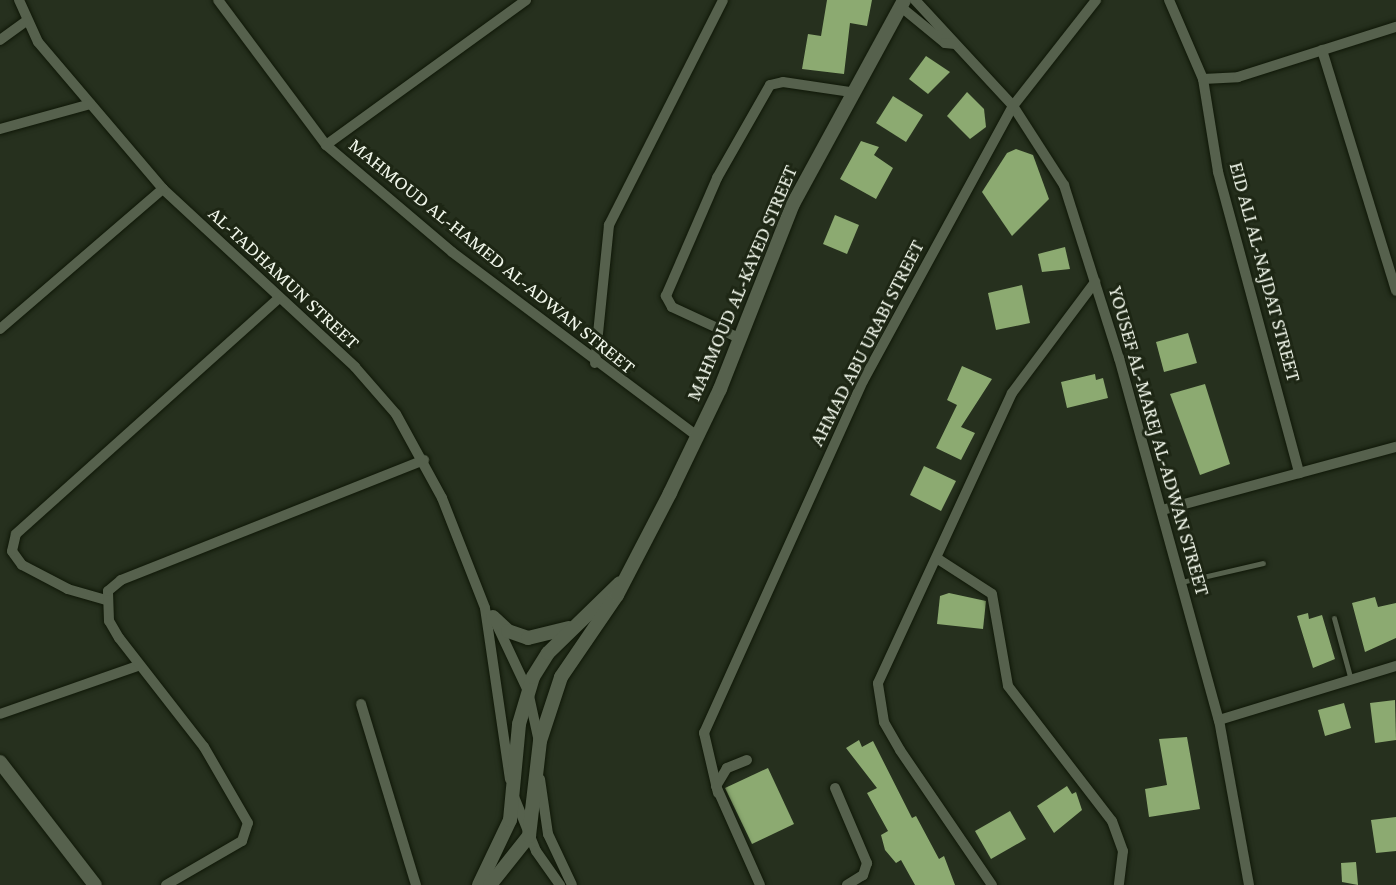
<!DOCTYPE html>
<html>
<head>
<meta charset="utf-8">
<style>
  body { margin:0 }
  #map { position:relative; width:1396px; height:885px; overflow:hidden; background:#26301e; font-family:"Crimson Pro",serif }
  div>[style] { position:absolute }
  .building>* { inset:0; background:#8caa71 }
  .roads { filter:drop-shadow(0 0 2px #0f1707) drop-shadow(0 0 2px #0f1707) }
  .service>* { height:5px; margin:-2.5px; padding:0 2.5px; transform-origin:2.5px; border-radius:2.5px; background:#56614d }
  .minor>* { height:10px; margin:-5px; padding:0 5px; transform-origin:5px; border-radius:5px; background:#56614d }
  .tertiary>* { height:14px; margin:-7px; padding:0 7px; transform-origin:7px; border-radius:7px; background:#56614d }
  span { translate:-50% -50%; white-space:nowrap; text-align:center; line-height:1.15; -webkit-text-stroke:6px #1d2614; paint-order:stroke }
  .street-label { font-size:20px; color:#f0f6ea }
</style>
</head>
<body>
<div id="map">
  <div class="building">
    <i style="clip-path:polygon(827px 0,872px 0,867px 26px,850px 23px,844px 74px,802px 69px,808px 34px,821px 36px)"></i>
    <i style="clip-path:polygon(926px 56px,950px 72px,928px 94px,909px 79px)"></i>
    <i style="clip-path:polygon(967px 92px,984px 109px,986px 127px,970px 139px,947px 116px)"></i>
    <i style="clip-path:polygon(893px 96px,923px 115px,906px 142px,876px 123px)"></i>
    <i style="clip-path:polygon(861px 141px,879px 147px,874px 155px,893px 168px,876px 199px,840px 179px)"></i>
    <i style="clip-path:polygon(1016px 149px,1033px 155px,1049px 199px,1012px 236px,982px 192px,1007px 153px)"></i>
    <i style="clip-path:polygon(835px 215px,859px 225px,847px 254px,823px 244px)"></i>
    <i style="clip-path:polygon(1065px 247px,1070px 269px,1042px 272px,1038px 254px)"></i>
    <i style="clip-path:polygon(1022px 285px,1030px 323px,996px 330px,988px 293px)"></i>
    <i style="clip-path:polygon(1188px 333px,1197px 363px,1164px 372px,1156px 342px)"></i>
    <i style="clip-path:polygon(962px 366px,992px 379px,961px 427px,975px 433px,961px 460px,936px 448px,957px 405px,947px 400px)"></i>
    <i style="clip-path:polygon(1095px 374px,1096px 380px,1103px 378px,1108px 398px,1067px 408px,1061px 382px)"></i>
    <i style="clip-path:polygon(1205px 384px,1230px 464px,1200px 475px,1170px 394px)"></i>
    <i style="clip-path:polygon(924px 466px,956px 481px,941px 511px,910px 495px)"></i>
    <i style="clip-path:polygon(949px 593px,986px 601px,983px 629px,937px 624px,940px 596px)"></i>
    <i style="clip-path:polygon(1375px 597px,1378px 607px,1396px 603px,1396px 638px,1365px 652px,1352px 603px)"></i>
    <i style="clip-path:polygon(1308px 613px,1309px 619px,1322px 615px,1335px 659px,1313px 668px,1297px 616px)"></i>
    <i style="clip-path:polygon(1395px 700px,1396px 740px,1375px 743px,1370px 703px)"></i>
    <i style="clip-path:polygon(1344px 703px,1351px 728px,1325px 736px,1318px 710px)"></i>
    <i style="clip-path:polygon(1187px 737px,1200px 809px,1149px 817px,1145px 789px,1167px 785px,1159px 739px)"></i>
    <i style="clip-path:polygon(859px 740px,862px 747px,873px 741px,912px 818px,916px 816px,939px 859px,944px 856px,955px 885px,915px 885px,901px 860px,896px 863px,885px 850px,881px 835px,888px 831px,867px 793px,877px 788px,846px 748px)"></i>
    <i style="clip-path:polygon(768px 768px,794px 824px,752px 844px,725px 788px)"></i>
    <i style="clip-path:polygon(1067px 786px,1072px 794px,1076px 792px,1082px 810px,1054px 833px,1037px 806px)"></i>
    <i style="clip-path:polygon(1010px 811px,1026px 839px,991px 859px,975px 831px)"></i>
    <i style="clip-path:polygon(1396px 817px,1396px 851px,1376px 853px,1371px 820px)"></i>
    <i style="clip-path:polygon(1356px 862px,1358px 885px,1342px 882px,1341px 863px)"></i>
  </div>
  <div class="roads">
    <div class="service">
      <i style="left:1181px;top:582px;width:84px;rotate:-13deg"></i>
      <i style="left:1334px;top:618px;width:64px;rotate:74.7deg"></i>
    </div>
    <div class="minor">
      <i style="left:19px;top:0;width:46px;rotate:65.7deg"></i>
      <i style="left:38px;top:42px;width:193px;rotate:49.6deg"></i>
      <i style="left:163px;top:189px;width:262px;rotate:42.8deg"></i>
      <i style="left:355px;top:367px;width:62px;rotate:48.9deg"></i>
      <i style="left:396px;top:414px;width:96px;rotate:61.3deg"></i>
      <i style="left:442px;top:498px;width:118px;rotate:68.6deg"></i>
      <i style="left:485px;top:608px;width:173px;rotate:81.7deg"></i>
      <i style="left:218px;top:0;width:181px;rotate:53.3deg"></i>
      <i style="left:326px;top:145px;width:165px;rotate:40.3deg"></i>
      <i style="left:452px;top:252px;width:306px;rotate:36.9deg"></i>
      <i style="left:915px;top:0;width:144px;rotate:47.2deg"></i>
      <i style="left:1013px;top:106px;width:94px;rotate:57.2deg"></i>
      <i style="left:1064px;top:185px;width:182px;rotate:72.4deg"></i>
      <i style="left:1119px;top:358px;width:376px;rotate:74.6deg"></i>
      <i style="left:1219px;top:720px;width:168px;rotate:79.7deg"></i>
      <i style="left:1169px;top:0;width:86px;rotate:66.7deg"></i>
      <i style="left:1203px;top:79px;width:35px;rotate:-3deg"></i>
      <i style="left:1238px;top:77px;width:166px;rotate:-17.6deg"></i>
      <i style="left:901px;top:7px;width:57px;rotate:39.3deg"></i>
      <i style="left:945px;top:43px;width:10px;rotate:6deg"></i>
      <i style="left:0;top:40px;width:32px;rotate:-36deg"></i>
      <i style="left:1322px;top:50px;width:252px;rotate:72.9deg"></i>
      <i style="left:1203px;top:79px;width:94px;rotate:80.8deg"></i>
      <i style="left:1218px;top:172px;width:312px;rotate:74.9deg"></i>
      <i style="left:0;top:129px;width:94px;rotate:-15.4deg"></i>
      <i style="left:326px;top:145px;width:247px;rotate:-35.9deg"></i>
      <i style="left:0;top:329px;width:215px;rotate:-40.7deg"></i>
      <i style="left:739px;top:338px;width:74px;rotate:-155.2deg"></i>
      <i style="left:672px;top:307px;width:13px;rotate:-119deg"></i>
      <i style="left:666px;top:296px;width:129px;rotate:-66.6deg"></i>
      <i style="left:717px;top:178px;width:107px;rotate:-60.3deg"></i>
      <i style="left:770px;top:85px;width:13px;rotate:-13deg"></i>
      <i style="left:783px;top:82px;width:69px;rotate:8.4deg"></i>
      <i style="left:595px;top:363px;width:139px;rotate:-84.2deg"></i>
      <i style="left:609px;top:225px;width:252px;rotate:-63.1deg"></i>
      <i style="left:1162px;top:510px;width:242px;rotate:-15.1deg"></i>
      <i style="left:938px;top:559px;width:64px;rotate:32.9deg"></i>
      <i style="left:992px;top:594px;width:93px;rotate:80.1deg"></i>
      <i style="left:1008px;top:686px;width:170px;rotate:52.4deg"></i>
      <i style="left:1112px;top:821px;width:32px;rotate:70deg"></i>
      <i style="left:1123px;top:851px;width:34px;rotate:97deg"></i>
      <i style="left:106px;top:600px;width:40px;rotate:-164deg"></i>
      <i style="left:68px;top:589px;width:52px;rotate:-152.4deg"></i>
      <i style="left:22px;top:565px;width:17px;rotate:-126deg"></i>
      <i style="left:12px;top:551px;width:17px;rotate:-77deg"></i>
      <i style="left:16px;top:534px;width:351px;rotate:-41.9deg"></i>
      <i style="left:496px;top:623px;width:75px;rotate:64.8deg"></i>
      <i style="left:528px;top:691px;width:52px;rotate:77.8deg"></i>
      <i style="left:361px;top:704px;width:189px;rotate:73.1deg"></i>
      <i style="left:0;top:714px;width:146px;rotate:-19.2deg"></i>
      <i style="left:1219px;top:720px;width:185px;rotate:-17deg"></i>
      <i style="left:747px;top:760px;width:22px;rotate:158deg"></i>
      <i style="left:727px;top:768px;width:21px;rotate:121deg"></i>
      <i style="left:716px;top:786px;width:108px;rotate:66deg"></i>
      <i style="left:540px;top:779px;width:56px;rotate:81.7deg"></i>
      <i style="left:548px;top:834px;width:56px;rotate:64.8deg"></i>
      <i style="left:835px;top:788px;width:82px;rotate:66.9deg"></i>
      <i style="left:867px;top:863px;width:13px;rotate:108deg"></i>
      <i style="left:863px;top:875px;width:19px;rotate:148deg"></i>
      <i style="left:718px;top:793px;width:62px;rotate:-103.1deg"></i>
      <i style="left:704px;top:733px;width:386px;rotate:-65.7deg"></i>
      <i style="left:863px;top:381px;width:313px;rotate:-61.4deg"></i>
      <i style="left:1013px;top:106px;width:135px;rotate:-51.9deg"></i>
      <i style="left:513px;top:794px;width:61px;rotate:68deg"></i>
      <i style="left:536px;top:851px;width:42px;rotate:54.8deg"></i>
      <i style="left:166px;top:885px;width:88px;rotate:-30.1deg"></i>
      <i style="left:242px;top:841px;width:19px;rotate:-72deg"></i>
      <i style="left:248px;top:823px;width:88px;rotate:-120.1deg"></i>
      <i style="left:204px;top:747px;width:138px;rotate:-127.9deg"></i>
      <i style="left:119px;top:638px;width:20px;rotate:-120deg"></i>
      <i style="left:109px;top:621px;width:30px;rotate:-92deg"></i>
      <i style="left:108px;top:591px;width:17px;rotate:-40deg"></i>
      <i style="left:121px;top:580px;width:326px;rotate:-21.6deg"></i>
      <i style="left:992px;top:885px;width:163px;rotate:-124.3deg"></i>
      <i style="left:900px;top:750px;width:32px;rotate:-120deg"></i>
      <i style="left:884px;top:722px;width:39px;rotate:-99deg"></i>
      <i style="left:878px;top:683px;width:319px;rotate:-65.2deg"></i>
      <i style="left:1012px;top:393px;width:139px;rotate:-53.2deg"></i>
    </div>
    <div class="tertiary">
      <i style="left:493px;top:617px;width:21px;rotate:43deg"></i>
      <i style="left:508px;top:631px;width:21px;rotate:19deg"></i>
      <i style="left:528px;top:638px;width:42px;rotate:-13.7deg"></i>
      <i style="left:0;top:762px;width:155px;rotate:52.3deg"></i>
      <i style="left:479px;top:885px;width:72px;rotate:-64.5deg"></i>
      <i style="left:510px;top:820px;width:96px;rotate:-84.6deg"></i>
      <i style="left:519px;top:724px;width:49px;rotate:-73.4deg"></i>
      <i style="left:533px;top:677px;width:28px;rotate:-58deg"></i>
      <i style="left:548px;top:653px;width:100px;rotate:-44.2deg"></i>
      <i style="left:490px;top:885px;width:63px;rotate:-51.5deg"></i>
      <i style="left:529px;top:836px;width:96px;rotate:-83.4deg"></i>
      <i style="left:540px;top:741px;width:67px;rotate:-71.8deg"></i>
      <i style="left:561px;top:677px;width:99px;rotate:-55.7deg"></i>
      <i style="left:617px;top:595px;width:115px;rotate:-62.5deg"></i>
      <i style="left:670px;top:493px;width:115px;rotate:-64.3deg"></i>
      <i style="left:720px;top:389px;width:199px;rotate:-68.5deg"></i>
      <i style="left:793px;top:204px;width:232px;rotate:-61.4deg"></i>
    </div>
  </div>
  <div class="street-label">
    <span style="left:492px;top:256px;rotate:39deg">MAHMOUD AL-HAMED AL-ADWAN STREET</span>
    <span style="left:1265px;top:272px;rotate:75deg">EID ALI AL-NAJDAT STREET</span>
    <span style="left:284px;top:278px;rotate:43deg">AL-TADHAMUN STREET</span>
    <span style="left:742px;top:283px;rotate:-67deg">MAHMOUD AL-KAYED STREET</span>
    <span style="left:867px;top:343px;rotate:-63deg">AHMAD ABU URABI STREET</span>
    <span style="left:1159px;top:441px;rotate:74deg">YOUSEF AL-MAREJ AL-ADWAN STREET</span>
  </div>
</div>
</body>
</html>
